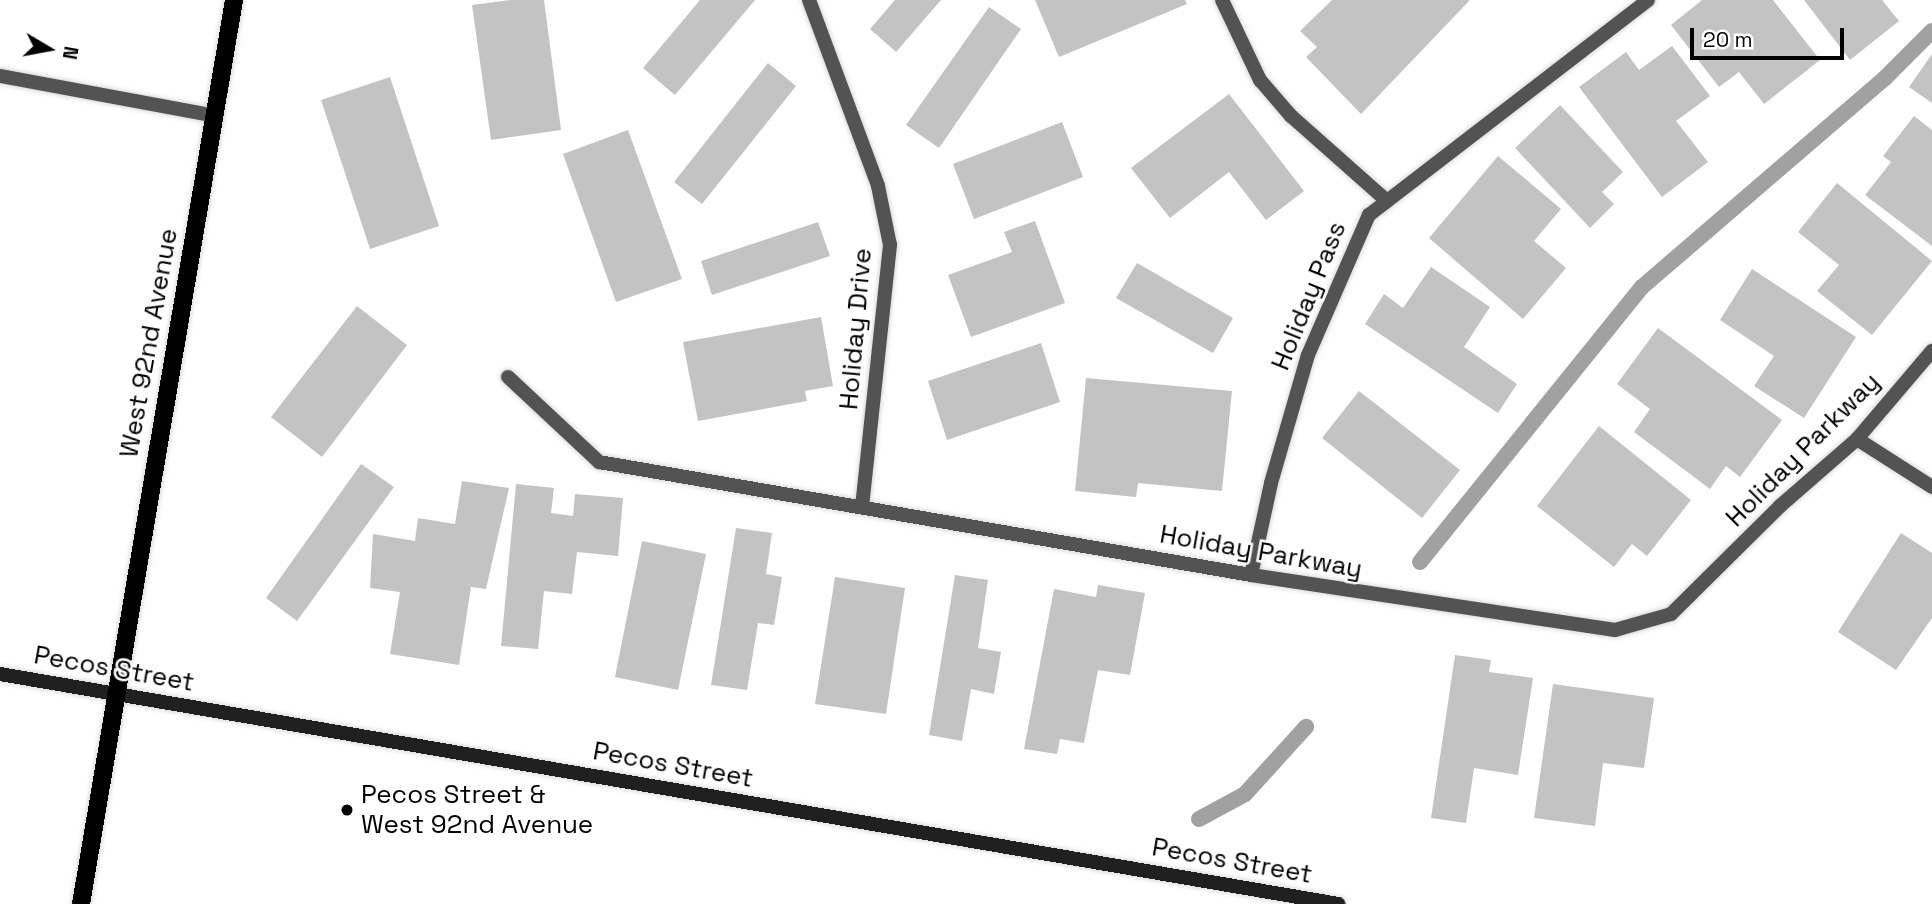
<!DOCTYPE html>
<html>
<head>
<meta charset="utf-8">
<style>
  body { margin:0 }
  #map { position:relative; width:1932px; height:904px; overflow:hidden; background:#fff; font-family:"Space Grotesk",sans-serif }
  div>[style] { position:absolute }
  .stream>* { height:16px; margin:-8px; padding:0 8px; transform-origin:8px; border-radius:8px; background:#a1a1a1 }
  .building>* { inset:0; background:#c3c3c3 }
  .roads { filter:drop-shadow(0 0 2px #dbdbdb) drop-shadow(0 0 2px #dbdbdb) }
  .lane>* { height:14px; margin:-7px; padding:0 7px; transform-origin:7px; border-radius:7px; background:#535353 }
  .street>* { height:14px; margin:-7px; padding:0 7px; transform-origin:7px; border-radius:7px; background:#535353 }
  .secondary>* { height:14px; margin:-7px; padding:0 7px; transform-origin:7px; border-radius:7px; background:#202020 }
  .primary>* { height:18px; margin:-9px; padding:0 9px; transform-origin:9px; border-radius:9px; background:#000 }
  .dots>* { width:19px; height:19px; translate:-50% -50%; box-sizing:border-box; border:4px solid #fff; border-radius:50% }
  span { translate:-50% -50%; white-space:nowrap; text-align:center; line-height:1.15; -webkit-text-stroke:5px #fff; paint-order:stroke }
  .street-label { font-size:26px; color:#000 }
  .poi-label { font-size:26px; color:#000 }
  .left { translate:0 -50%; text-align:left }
  .north { position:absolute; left:14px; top:14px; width:70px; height:70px; -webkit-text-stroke:5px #fff; paint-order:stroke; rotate:100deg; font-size:19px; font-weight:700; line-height:28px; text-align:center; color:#000 }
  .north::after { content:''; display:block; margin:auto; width:24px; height:32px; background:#000; clip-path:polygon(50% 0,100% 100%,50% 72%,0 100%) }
  .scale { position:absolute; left:1690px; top:28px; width:154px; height:32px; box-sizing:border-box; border:4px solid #000; border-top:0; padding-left:9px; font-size:21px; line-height:24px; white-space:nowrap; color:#000; -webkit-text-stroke:5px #fff; paint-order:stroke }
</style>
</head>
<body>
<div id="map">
  <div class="stream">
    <i style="left:1420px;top:562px;width:353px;rotate:-51.1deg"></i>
    <i style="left:1642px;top:287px;width:319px;rotate:-40.7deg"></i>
    <i style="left:1884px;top:79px;width:68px;rotate:-45deg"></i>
    <i style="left:1199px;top:819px;width:52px;rotate:-28.5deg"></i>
    <i style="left:1245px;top:794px;width:91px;rotate:-47.7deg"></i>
  </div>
  <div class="building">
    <i style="clip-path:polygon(510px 0,544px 0,561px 130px,491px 140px,472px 5px)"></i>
    <i style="clip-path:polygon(700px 0,755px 0,675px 95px,643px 68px)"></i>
    <i style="clip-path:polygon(895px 0,941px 0,896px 52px,870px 29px)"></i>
    <i style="clip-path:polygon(1035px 0,1185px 0,1187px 4px,1059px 57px)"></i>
    <i style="clip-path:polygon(1332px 0,1470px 0,1361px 114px,1306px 57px,1317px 47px,1300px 31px)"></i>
    <i style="clip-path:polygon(1702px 0,1773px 0,1820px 60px,1764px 104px,1739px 72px,1719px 87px,1671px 25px)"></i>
    <i style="clip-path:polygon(1804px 0,1882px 0,1899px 21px,1850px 60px)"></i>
    <i style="clip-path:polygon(989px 7px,1021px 29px,939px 148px,906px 125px)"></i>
    <i style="clip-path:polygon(1672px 46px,1710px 96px,1676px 121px,1708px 162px,1662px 197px,1579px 87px,1626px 52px,1639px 70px)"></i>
    <i style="clip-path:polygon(1932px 54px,1932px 103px,1909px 87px)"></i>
    <i style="clip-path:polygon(768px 63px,796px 86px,702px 204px,674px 182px)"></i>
    <i style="clip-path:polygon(390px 77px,439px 226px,370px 249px,321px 100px)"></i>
    <i style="clip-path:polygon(1229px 94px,1304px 191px,1266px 220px,1229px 172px,1170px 218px,1131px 168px)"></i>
    <i style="clip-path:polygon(1560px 105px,1623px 172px,1602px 192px,1614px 204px,1590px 228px,1515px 148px)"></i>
    <i style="clip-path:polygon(1914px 116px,1932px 130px,1932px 246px,1865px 195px,1891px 162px,1883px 156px)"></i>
    <i style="clip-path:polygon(1062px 122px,1083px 177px,974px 219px,953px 164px)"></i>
    <i style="clip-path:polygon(628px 130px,682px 279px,616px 302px,563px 154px)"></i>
    <i style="clip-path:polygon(1498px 156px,1561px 209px,1534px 241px,1566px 268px,1523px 319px,1429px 238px)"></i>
    <i style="clip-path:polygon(1837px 183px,1932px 261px,1872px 335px,1817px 291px,1839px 265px,1798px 232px)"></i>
    <i style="clip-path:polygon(1035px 221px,1065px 303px,971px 337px,948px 275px,1012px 252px,1004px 232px)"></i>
    <i style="clip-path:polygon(818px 222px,830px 256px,712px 295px,701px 261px)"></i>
    <i style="clip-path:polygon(1137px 263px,1233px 318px,1213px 353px,1116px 298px)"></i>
    <i style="clip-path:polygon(1431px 267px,1490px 307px,1464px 347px,1517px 384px,1498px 413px,1365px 324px,1384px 294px,1403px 308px)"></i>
    <i style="clip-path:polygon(1752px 269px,1856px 337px,1804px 418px,1754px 386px,1774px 356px,1720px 320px)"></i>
    <i style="clip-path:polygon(357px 306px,407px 345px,322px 457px,271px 417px)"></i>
    <i style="clip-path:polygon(821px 317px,833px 386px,805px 391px,807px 401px,698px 421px,683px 342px)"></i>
    <i style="clip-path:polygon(1658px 328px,1782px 420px,1740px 477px,1726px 466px,1710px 489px,1634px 432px,1650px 409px,1617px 384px)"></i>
    <i style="clip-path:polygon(1041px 343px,1060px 402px,947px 440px,928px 381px)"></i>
    <i style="clip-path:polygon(1086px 378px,1232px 391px,1222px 491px,1138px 483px,1136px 497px,1075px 491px)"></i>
    <i style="clip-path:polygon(1359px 391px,1460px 470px,1422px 518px,1322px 438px)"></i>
    <i style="clip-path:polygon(1599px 426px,1691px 500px,1647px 556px,1632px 544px,1614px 567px,1537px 506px)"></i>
    <i style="clip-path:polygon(361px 464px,394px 487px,297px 621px,266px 598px)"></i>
    <i style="clip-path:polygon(462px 481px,509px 488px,486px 589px,471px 587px,459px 665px,390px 654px,400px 592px,370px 588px,373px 534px,415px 541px,418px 518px,455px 524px)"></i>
    <i style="clip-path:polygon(516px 484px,554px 488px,551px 513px,573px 516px,575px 494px,623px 498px,618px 556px,577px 552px,572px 594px,544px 591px,538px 649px,501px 646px)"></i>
    <i style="clip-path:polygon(736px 528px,772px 533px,766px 574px,782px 577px,774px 625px,758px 623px,747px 690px,711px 685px)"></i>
    <i style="clip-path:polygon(1901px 533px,1932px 553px,1932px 618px,1896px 670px,1838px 632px)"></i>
    <i style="clip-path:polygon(642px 541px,706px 554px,678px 690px,615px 677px)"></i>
    <i style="clip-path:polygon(955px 575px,988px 580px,978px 648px,1001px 652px,994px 694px,971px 689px,962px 741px,929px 735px)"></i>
    <i style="clip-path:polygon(835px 577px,905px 588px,886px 714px,815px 704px)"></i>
    <i style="clip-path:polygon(1098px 585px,1145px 593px,1130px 675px,1098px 670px,1084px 743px,1060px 739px,1057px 754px,1024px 749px,1054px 589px,1096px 597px)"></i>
    <i style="clip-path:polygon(1455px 655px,1491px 660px,1489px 672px,1533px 678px,1518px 775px,1474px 768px,1466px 823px,1431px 818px)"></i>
    <i style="clip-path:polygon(1553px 684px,1654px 698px,1644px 768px,1603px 763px,1595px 826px,1534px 818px)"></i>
  </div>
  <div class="roads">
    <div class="lane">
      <i style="left:0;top:76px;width:219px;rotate:10.5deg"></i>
    </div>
    <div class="street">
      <i style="left:809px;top:0;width:198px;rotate:69.6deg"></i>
      <i style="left:878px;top:186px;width:60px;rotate:78.5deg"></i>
      <i style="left:890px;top:245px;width:263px;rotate:96.1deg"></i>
      <i style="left:1222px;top:0;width:89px;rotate:64.6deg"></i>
      <i style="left:1260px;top:80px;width:48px;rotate:49.3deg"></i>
      <i style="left:1291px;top:116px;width:128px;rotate:41.5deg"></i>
      <i style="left:508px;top:377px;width:125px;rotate:43deg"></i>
      <i style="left:599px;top:462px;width:662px;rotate:9.83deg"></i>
      <i style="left:1251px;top:575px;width:368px;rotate:8.6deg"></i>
      <i style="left:1615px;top:630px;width:58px;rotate:-15.9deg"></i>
      <i style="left:1671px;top:614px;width:153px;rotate:-44.7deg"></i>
      <i style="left:1780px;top:506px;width:102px;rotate:-41deg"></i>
      <i style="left:1857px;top:439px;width:116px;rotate:-49.6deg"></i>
      <i style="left:1857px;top:439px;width:89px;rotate:32.6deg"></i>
      <i style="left:1251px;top:575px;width:94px;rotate:-77.7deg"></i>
      <i style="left:1271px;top:483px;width:133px;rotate:-73.9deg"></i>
      <i style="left:1308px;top:355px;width:153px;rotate:-66.5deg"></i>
      <i style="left:1369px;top:215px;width:352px;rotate:-37.6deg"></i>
    </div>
    <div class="secondary">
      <i style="left:0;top:674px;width:1358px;rotate:9.75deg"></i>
    </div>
    <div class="primary">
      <i style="left:81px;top:904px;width:917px;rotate:-80.39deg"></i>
    </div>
  </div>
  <div class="dots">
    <i style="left:347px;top:810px;background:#000"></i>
  </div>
  <div class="street-label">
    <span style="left:1309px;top:296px;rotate:-68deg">Holiday Pass</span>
    <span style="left:856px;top:329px;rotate:-85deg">Holiday Drive</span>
    <span style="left:149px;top:343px;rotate:-80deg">West 92nd Avenue</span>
    <span style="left:1803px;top:450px;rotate:-45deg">Holiday Parkway</span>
    <span style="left:1261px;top:552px;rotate:10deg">Holiday Parkway</span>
    <span style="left:114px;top:669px;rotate:10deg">Pecos Street</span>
    <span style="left:673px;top:765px;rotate:10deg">Pecos Street</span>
    <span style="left:1232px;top:861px;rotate:10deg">Pecos Street</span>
  </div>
  <div class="poi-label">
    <span class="left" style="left:361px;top:810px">Pecos Street &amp;<br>West 92nd Avenue</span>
  </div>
  <div class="north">N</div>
  <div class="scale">20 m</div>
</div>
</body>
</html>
